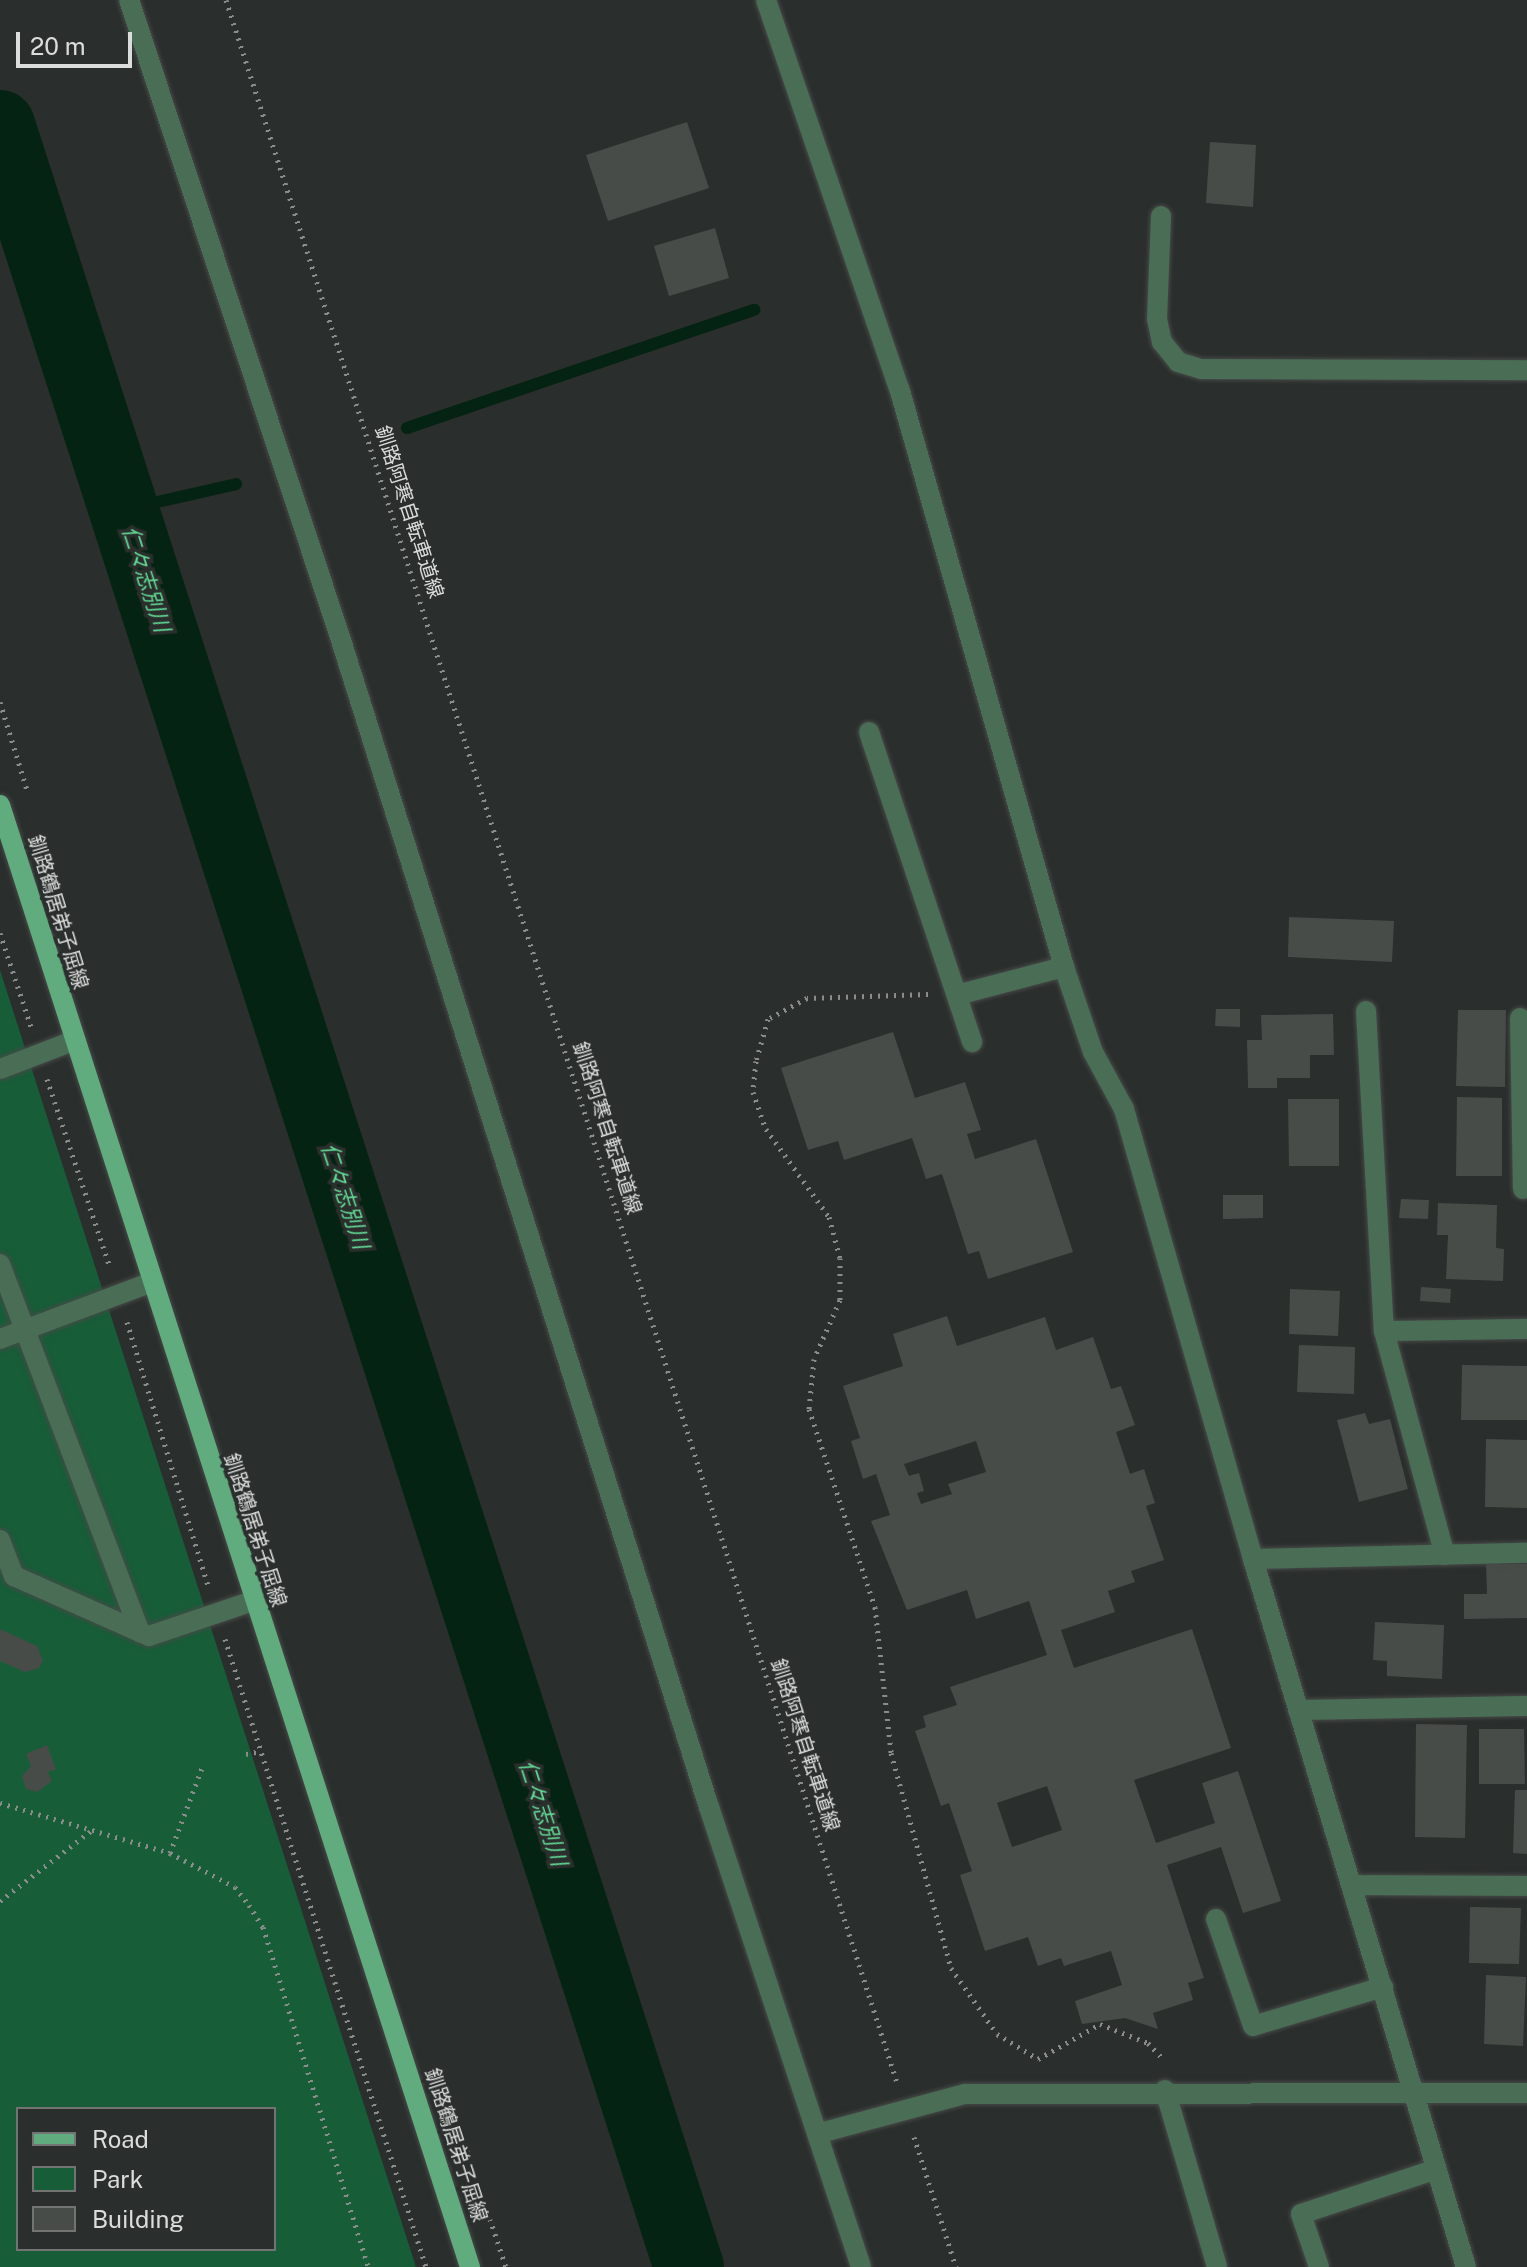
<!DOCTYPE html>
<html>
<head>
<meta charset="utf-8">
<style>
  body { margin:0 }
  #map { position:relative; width:1527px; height:2267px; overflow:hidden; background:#2a2e2c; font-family:"Public Sans","Noto Sans JP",sans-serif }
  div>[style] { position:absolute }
  .green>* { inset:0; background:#175d38 }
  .stream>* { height:12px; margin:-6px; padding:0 6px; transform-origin:6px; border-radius:6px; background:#052312 }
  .river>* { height:70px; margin:-35px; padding:0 35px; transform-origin:35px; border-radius:35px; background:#052312 }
  .building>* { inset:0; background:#484c49 }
  .path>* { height:5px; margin-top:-2.5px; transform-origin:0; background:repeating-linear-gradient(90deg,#8a8d8c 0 2px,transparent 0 8px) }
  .roads { filter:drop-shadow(0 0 2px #464a48) drop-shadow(0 0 2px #464a48) }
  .lane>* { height:20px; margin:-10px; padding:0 10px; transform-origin:10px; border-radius:10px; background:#4a6d56 }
  .street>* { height:20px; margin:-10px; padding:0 10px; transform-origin:10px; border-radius:10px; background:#4a6d56 }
  .primary>* { height:20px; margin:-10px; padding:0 10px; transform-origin:10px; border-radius:10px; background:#61ac7e }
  span { translate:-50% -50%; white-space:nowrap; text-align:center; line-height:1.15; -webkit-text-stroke:7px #2a2e2c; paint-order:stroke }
  .street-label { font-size:20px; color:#dbdddc }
  .water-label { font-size:22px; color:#61dc96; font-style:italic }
  .legend { position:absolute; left:16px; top:2107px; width:260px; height:144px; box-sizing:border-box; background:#2a2e2c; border:2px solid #717472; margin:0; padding:10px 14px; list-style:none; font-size:24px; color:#dbdddc }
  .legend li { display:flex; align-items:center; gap:16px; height:40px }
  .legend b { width:40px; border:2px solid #717472 }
  .scale { position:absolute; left:16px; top:32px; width:116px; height:36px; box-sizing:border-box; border:4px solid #dbdddc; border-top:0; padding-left:10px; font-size:24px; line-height:28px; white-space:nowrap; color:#dbdddc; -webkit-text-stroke:6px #2a2e2c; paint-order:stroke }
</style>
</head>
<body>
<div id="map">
  <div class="green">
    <i style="clip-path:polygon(evenodd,0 970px,416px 2267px,0 2267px,0 970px,18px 2109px,274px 2109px,274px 2249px,18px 2249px,18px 2109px)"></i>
  </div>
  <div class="stream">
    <i style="left:407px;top:428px;width:367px;rotate:-18.8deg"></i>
    <i style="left:122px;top:510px;width:117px;rotate:-12.8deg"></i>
  </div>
  <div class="river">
    <i style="left:0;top:125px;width:2250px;rotate:72.17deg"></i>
  </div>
  <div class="building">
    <i style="clip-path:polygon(687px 122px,709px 188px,608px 221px,586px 155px)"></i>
    <i style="clip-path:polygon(1210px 142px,1256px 145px,1253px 207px,1206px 203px)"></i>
    <i style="clip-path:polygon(715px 228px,729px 278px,669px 296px,654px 246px)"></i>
    <i style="clip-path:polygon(1289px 917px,1394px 921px,1392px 962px,1288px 957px)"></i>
    <i style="clip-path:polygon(1216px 1009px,1240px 1009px,1240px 1027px,1215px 1026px)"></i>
    <i style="clip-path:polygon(1458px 1010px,1506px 1010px,1505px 1087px,1456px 1086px)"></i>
    <i style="clip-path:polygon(1333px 1014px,1334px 1055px,1310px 1055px,1310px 1078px,1277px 1078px,1277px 1088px,1248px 1088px,1247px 1040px,1262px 1040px,1261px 1015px)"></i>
    <i style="clip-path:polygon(893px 1032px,915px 1098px,965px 1082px,981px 1130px,967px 1134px,975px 1159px,1036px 1139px,1073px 1252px,988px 1279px,979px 1251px,968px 1254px,942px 1174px,926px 1179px,912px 1138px,844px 1160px,838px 1141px,808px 1150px,781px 1068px)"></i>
    <i style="clip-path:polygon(1457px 1097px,1502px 1098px,1502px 1176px,1456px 1176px)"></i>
    <i style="clip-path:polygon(1288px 1099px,1339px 1099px,1339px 1166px,1289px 1166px)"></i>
    <i style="clip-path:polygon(1223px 1195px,1263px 1195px,1263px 1218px,1223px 1219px)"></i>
    <i style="clip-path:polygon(1401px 1199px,1429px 1200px,1428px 1219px,1399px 1218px)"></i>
    <i style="clip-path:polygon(1438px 1203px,1497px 1205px,1496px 1248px,1504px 1249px,1503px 1281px,1446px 1279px,1448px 1235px,1437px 1235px)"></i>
    <i style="clip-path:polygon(1421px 1287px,1451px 1289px,1450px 1303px,1420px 1301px)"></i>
    <i style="clip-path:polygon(1290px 1289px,1340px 1291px,1338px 1336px,1289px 1334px)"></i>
    <i style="clip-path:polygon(evenodd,947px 1316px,957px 1346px,1045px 1317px,1056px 1350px,1093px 1337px,1111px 1389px,1121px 1386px,1135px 1425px,1116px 1432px,1130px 1474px,1144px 1469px,1155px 1503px,1146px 1506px,1164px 1560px,1131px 1571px,1135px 1582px,1108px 1591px,1115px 1612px,1061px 1630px,1074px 1668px,1192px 1629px,1231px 1748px,1134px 1780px,1156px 1843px,1215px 1823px,1202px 1783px,1238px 1771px,1281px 1901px,1243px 1913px,1221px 1847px,1167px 1865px,1204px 1978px,1188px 1983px,1193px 2000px,1153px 2013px,1158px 2029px,1125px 2018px,1082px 2024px,1075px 2001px,1122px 1985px,1111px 1951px,1064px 1966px,1061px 1958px,1038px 1966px,1028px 1937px,985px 1951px,960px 1875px,972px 1871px,949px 1803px,941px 1806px,915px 1731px,926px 1727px,923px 1716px,957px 1705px,950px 1687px,1047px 1655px,1029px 1601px,976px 1619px,967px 1590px,907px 1610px,871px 1521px,890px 1515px,876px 1474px,863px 1479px,851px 1441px,860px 1438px,843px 1386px,903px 1366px,893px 1334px,947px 1316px,976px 1441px,986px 1472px,948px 1484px,952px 1494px,921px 1504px,917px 1493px,924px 1491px,919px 1473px,909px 1476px,904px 1464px,976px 1441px,947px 1316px,1047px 1786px,1062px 1830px,1012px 1847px,997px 1803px,1047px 1786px)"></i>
    <i style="clip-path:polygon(1299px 1345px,1355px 1347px,1354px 1394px,1297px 1392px)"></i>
    <i style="clip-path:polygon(1462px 1365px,1527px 1366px,1527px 1420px,1461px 1420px)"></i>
    <i style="clip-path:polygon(1365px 1413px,1369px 1424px,1390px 1419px,1408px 1489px,1359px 1502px,1337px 1420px)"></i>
    <i style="clip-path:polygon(1486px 1439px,1527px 1440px,1527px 1508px,1485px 1507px)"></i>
    <i style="clip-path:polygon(1486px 1564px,1527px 1564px,1527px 1618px,1464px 1619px,1464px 1594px,1487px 1594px)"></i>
    <i style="clip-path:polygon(1375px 1622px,1444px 1625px,1442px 1679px,1387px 1676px,1387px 1661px,1373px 1660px)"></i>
    <i style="clip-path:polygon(0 1629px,37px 1646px,43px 1661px,39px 1668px,25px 1672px,0 1661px)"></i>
    <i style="clip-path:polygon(1416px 1724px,1467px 1725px,1465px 1838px,1415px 1837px)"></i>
    <i style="clip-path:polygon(1479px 1729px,1524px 1729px,1525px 1784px,1479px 1784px)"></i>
    <i style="clip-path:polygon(47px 1745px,56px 1769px,48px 1772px,52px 1781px,37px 1792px,26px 1789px,22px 1776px,31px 1766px,26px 1754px)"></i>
    <i style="clip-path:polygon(1515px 1790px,1527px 1790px,1527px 1854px,1513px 1853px)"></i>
    <i style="clip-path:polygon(1470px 1907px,1521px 1908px,1519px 1964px,1469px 1963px)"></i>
    <i style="clip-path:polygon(1486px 1975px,1526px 1977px,1523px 2046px,1484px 2044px)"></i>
  </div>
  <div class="path">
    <i style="left:226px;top:0;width:2187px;rotate:72.14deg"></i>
    <i style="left:0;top:702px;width:92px;rotate:72.9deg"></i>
    <i style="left:0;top:933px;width:99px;rotate:71.7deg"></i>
    <i style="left:928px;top:994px;width:121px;rotate:178.1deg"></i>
    <i style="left:807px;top:998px;width:44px;rotate:151.7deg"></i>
    <i style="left:768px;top:1019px;width:44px;rotate:105.9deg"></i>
    <i style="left:756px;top:1061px;width:31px;rotate:96deg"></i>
    <i style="left:753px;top:1092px;width:39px;rotate:71deg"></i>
    <i style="left:766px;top:1129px;width:108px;rotate:54.4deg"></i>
    <i style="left:829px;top:1217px;width:42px;rotate:75deg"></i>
    <i style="left:840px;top:1258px;width:42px;rotate:90deg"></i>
    <i style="left:840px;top:1300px;width:64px;rotate:113.8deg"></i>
    <i style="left:814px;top:1359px;width:50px;rotate:95.7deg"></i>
    <i style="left:809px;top:1409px;width:209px;rotate:71.6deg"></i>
    <i style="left:875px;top:1607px;width:147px;rotate:83.7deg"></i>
    <i style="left:891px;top:1753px;width:223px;rotate:74.4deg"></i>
    <i style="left:951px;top:1968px;width:80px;rotate:55.1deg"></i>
    <i style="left:997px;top:2034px;width:48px;rotate:31.4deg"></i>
    <i style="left:1038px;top:2059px;width:71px;rotate:-29.4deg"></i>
    <i style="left:1100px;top:2024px;width:52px;rotate:21.6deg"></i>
    <i style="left:1148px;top:2043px;width:23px;rotate:47deg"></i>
    <i style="left:47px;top:1079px;width:198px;rotate:71.5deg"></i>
    <i style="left:127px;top:1322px;width:278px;rotate:72.9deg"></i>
    <i style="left:225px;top:1639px;width:659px;rotate:72.25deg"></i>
    <i style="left:246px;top:1754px;width:15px;rotate:-11deg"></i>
    <i style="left:0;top:1803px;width:177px;rotate:16.4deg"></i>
    <i style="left:170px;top:1853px;width:73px;rotate:27.6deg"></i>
    <i style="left:235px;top:1887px;width:23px;rotate:52deg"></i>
    <i style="left:249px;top:1905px;width:26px;rotate:58deg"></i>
    <i style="left:263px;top:1927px;width:356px;rotate:72.8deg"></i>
    <i style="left:170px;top:1853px;width:91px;rotate:-69.4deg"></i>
    <i style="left:0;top:1901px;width:115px;rotate:-37.6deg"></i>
    <i style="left:457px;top:2120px;width:155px;rotate:71.6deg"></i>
    <i style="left:914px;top:2137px;width:137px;rotate:72.1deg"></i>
  </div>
  <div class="roads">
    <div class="lane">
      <i style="left:129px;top:0;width:671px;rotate:71.67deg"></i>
      <i style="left:340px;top:637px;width:1227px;rotate:72.5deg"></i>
      <i style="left:709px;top:1807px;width:484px;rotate:71.7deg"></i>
      <i style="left:869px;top:732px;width:327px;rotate:71.6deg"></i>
      <i style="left:957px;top:995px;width:111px;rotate:-14.7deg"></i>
      <i style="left:0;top:1069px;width:78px;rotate:-21deg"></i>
      <i style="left:0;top:1264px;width:394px;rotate:69.2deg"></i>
      <i style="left:0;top:1339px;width:160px;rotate:-20.5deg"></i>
      <i style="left:0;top:1540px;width:39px;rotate:69deg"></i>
      <i style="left:14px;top:1576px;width:148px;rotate:24deg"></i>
      <i style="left:149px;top:1636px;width:110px;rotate:-18.6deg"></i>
      <i style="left:1216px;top:1919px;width:113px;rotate:70.9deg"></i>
      <i style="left:1253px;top:2026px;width:136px;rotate:-16.7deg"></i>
      <i style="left:1165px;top:2090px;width:184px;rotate:73.6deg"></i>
      <i style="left:1319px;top:2267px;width:56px;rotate:-108.8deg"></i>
      <i style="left:1301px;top:2214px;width:143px;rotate:-18.3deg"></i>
    </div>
    <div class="street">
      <i style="left:766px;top:0;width:413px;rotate:71.1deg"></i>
      <i style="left:900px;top:391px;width:599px;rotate:74.11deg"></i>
      <i style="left:1064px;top:967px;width:90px;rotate:71.2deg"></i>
      <i style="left:1093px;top:1052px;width:65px;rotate:61.5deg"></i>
      <i style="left:1124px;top:1109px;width:468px;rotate:74deg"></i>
      <i style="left:1253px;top:1559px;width:739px;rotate:73.26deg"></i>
      <i style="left:1161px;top:216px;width:103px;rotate:92.2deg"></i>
      <i style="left:1157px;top:319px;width:24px;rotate:78deg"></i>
      <i style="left:1162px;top:342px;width:26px;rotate:51deg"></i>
      <i style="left:1178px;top:362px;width:24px;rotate:17deg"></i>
      <i style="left:1201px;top:369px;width:326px;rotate:0.2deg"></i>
      <i style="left:1366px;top:1011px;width:321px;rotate:86.8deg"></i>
      <i style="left:1384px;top:1331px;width:232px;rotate:74.8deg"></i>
      <i style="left:1520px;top:1018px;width:171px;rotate:89deg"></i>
      <i style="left:1384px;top:1331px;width:143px;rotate:-0.8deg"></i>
      <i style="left:1253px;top:1559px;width:274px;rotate:-1.3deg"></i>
      <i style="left:1298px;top:1710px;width:229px;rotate:-1deg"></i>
      <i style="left:1352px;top:1885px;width:175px;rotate:0.3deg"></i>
      <i style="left:820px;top:2133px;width:150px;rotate:-15.1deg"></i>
      <i style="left:965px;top:2094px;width:562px;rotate:-0.1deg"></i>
    </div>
    <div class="primary">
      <i style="left:0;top:805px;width:1536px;rotate:72.18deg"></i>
    </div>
  </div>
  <div class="street-label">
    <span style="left:409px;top:512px;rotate:72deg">釧路阿寒自転車道線</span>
    <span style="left:58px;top:912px;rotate:73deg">釧路鶴居弟子屈線</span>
    <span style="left:607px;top:1128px;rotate:72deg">釧路阿寒自転車道線</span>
    <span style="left:255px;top:1530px;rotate:72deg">釧路鶴居弟子屈線</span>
    <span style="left:805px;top:1745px;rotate:72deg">釧路阿寒自転車道線</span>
    <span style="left:456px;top:2145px;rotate:72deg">釧路鶴居弟子屈線</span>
  </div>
  <div class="water-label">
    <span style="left:146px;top:579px;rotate:72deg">仁々志別川</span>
    <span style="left:345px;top:1196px;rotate:72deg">仁々志別川</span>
    <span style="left:543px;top:1813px;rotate:72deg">仁々志別川</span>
  </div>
  <ul class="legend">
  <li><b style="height:10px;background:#61ac7e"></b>Road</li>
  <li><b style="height:22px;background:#175d38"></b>Park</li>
  <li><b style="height:22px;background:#484c49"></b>Building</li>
  </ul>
  <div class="scale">20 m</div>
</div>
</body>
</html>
